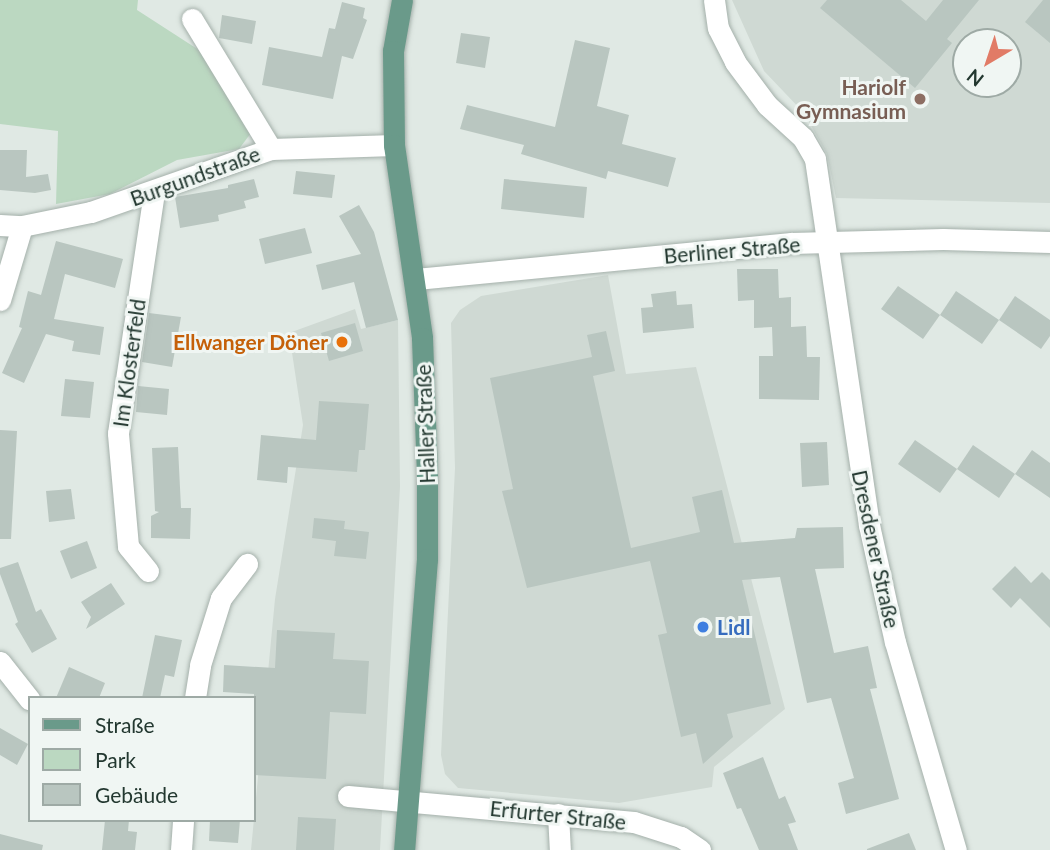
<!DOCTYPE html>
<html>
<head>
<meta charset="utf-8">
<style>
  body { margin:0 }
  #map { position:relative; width:1050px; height:850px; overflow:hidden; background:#e0e9e4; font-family:Lato,sans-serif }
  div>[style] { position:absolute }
  .built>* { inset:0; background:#cfd9d3 }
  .green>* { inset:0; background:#bbd8c1 }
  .building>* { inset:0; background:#b9c6c0 }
  .roads { filter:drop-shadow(0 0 2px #a4b0aa) drop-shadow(0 0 2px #a4b0aa) }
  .minor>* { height:21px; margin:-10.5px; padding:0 10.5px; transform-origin:10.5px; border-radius:10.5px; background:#fff }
  .major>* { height:21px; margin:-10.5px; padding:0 10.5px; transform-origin:10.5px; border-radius:10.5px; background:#6a9a8a }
  .dots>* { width:19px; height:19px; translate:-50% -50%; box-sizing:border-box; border:4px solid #f0f6f3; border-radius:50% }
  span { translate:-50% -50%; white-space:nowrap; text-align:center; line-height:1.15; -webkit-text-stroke:6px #f0f6f3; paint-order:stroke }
  .education-label { font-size:21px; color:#785e54; font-weight:700 }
  .right { translate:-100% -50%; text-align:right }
  .street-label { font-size:21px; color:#233830 }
  .food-label { font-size:21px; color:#c56008; font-weight:700 }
  .shop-label { font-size:21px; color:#366cbe; font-weight:700 }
  .left { translate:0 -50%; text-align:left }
  .legend { position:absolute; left:28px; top:696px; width:228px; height:126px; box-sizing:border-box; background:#f0f6f3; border:2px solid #9eaaa5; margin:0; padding:9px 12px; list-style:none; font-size:21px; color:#233830 }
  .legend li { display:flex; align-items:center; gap:14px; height:35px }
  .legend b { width:35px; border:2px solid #9eaaa5 }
  .north { position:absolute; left:952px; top:28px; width:70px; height:70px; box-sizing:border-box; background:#f0f6f3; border:2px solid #9eaaa5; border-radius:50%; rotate:219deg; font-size:19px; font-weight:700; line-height:28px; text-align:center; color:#233830 }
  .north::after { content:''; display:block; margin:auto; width:24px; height:32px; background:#e17b66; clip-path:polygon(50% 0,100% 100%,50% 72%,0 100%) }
</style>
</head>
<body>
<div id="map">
  <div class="built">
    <i style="clip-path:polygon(evenodd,732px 0,1050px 0,1050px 203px,836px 198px,827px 154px,804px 113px,764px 71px,732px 0,966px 42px,1008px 42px,1008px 84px,966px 84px,966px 42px)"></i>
    <i style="clip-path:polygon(608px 275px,626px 374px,696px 367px,785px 709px,714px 767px,712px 787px,619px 803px,458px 788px,445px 774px,441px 755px,455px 468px,451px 323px,460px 310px,481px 296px)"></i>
    <i style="clip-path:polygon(355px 309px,361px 329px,398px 320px,400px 487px,380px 850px,251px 850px,275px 599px,303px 425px,289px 333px)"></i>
  </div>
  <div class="green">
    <i style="clip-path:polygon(0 0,138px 0,137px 10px,202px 52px,251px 133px,239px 149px,177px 160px,110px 194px,56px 204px,58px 131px,0 124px)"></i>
  </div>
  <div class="building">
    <i style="clip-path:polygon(827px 0,901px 0,926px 21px,943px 0,979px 0,947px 39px,952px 43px,915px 88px,820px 8px)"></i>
    <i style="clip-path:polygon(1043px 0,1050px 0,1050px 43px,1025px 22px)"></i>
    <i style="clip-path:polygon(342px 2px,365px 8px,363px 18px,367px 20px,353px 59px,342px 56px,333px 99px,262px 85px,269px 47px,322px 57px,329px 28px,335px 29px)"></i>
    <i style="clip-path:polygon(222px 15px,256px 21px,252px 44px,219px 38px)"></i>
    <i style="clip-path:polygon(461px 33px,490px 37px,485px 68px,456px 63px)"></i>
    <i style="clip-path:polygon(575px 40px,610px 48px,597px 106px,629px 115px,622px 144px,676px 158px,668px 187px,608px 171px,606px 179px,521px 154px,524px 145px,460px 129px,467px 105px,555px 127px)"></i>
    <i style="clip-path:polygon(0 150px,27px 150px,26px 177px,48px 174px,51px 190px,35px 193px,0 190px)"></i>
    <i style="clip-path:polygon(296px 171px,335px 175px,332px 198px,293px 194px)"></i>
    <i style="clip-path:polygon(254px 179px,259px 197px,244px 201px,246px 208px,218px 215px,219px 221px,180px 228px,175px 197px,228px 188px,228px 185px)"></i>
    <i style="clip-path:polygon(504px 179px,587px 187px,584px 218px,501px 209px)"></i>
    <i style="clip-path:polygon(359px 205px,374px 232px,398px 320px,366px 328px,354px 282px,322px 290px,316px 265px,361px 254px,339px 216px)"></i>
    <i style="clip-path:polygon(305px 228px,312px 253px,265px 264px,259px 239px)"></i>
    <i style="clip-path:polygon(56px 241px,123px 259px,115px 288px,65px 274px,54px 319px,104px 327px,100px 355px,72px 351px,74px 341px,46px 334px,24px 383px,2px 373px,22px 328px,19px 327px,28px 291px,41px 295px)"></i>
    <i style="clip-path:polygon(737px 269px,778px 269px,779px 298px,791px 297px,791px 327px,806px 326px,807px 357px,820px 357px,819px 400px,759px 399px,759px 356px,773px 356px,772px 327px,754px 328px,754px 300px,738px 301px)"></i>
    <i style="clip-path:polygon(898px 286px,940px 315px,923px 339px,881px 309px)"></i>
    <i style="clip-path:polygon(676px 291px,677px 305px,692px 304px,694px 328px,643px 333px,641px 308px,653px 307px,651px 294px)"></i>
    <i style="clip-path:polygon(956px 291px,999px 320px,982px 344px,940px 315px)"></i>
    <i style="clip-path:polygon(1015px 296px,1050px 320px,1050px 336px,1041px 349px,999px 320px)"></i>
    <i style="clip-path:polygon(149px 313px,181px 317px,172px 367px,142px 362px)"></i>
    <i style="clip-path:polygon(355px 323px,363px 351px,329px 361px,321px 333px)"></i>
    <i style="clip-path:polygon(606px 331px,615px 371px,593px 376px,631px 548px,700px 532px,692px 497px,722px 490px,734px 543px,795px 538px,797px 528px,843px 527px,844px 568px,815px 569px,834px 653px,868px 646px,877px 688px,870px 689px,899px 799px,846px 814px,838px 783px,854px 778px,831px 698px,807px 703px,780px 577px,742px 580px,771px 704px,727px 714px,733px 737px,703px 764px,696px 733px,681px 737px,658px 635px,667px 633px,650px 561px,527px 588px,502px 491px,513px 489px,490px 378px,592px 357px,587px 335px)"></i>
    <i style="clip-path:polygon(65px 379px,94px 382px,90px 418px,61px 416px)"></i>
    <i style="clip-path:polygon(138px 386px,169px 389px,167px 415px,136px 412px)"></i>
    <i style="clip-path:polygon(319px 401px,369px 404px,365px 450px,359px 450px,357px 472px,288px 467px,287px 483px,257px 480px,261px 435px,316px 440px)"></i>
    <i style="clip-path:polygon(0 430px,17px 431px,11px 539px,0 539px)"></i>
    <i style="clip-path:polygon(915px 440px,957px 469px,940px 493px,898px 464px)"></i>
    <i style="clip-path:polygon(827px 442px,829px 485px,802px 487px,800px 443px)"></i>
    <i style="clip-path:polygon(973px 445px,1015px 474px,999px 498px,957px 469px)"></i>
    <i style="clip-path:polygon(178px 447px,181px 508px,191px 508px,190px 539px,151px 538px,151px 516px,159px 512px,155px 511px,152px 448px)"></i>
    <i style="clip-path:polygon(1032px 450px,1050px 463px,1050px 498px,1015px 474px)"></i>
    <i style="clip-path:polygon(71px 489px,75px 519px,49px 522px,46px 491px)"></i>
    <i style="clip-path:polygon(314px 518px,345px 521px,344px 529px,369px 532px,366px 559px,334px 556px,336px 541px,312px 538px)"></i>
    <i style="clip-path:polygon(87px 541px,97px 568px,71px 579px,60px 551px)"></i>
    <i style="clip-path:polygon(18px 562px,36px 612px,41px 609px,57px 639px,32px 653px,15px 624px,18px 622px,0 574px,0 568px)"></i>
    <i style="clip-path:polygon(1015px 566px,1031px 583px,1042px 572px,1050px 580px,1050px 628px,1020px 598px,1011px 608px,992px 589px)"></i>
    <i style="clip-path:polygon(111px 583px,125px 604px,86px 629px,91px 617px,81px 602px)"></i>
    <i style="clip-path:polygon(277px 630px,335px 633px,333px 659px,369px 661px,366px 714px,330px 712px,326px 779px,254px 775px,254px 694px,223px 692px,224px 665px,275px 668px)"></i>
    <i style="clip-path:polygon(155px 635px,182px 640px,174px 677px,165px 675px,160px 698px,142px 698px)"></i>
    <i style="clip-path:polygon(69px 667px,105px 683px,99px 698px,56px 698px)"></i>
    <i style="clip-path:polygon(0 728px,28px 744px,17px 765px,0 755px)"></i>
    <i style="clip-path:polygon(763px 757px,779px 799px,785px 796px,796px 822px,788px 824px,798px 850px,759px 850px,741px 808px,737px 809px,723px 773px)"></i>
    <i style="clip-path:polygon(298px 817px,336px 819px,334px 850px,296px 850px)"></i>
    <i style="clip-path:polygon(105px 820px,129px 820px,128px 831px,137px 832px,135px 850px,102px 850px)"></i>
    <i style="clip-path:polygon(210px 820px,240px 820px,238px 843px,209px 841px)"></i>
    <i style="clip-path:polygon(909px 833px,916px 850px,867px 850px,867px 849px)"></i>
    <i style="clip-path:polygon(0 834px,43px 845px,42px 850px,0 850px)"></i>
  </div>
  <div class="roads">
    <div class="minor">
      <i style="left:714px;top:0;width:28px;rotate:82deg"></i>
      <i style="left:718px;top:28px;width:38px;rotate:63deg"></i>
      <i style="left:735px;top:62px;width:54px;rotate:53.3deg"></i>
      <i style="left:767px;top:105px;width:49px;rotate:42.5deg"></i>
      <i style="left:803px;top:138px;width:24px;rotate:60deg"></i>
      <i style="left:815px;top:159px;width:370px;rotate:81.6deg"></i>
      <i style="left:869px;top:525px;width:120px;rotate:77.5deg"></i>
      <i style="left:895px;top:642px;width:217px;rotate:73.7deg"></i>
      <i style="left:192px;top:19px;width:152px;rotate:58.7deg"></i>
      <i style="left:0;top:225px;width:22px;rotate:3deg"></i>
      <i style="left:22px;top:226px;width:70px;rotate:-11.5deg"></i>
      <i style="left:91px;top:212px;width:191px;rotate:-19.3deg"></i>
      <i style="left:271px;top:149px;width:123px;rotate:-1.9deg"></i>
      <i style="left:416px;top:279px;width:377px;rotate:-5.5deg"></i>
      <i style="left:791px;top:243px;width:152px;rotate:-1.5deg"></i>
      <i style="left:943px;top:239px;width:107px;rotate:1.6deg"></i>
      <i style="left:0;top:300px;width:77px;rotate:-73.4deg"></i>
      <i style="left:148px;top:571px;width:32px;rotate:-129deg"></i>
      <i style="left:128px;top:546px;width:113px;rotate:-95.1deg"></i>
      <i style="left:118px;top:433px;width:245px;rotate:-81.5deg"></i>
      <i style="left:0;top:662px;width:48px;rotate:51.7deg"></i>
      <i style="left:195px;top:698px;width:33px;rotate:-81deg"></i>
      <i style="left:200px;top:665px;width:70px;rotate:-72.6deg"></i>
      <i style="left:221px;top:598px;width:43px;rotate:-52.6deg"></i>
      <i style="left:348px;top:796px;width:287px;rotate:5.2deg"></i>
      <i style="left:634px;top:822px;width:49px;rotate:17.7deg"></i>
      <i style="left:681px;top:837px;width:23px;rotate:34deg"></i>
      <i style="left:558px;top:814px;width:36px;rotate:87deg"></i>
      <i style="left:181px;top:850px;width:30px;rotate:-86deg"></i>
    </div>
    <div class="major">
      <i style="left:402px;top:0;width:52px;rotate:100deg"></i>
      <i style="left:393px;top:51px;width:94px;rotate:89.4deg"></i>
      <i style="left:394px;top:145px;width:195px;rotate:81.7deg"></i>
      <i style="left:422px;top:338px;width:137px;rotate:87.9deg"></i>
      <i style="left:427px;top:475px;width:84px;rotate:90deg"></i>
      <i style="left:427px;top:559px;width:292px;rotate:94.5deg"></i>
    </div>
  </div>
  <div class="dots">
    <i style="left:920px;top:99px;background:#8d6e63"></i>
    <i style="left:342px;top:342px;background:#e8710a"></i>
    <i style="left:703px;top:627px;background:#3f7fe0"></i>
  </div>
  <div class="education-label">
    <span class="right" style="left:906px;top:99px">Hariolf<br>Gymnasium</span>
  </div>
  <div class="street-label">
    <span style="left:195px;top:176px;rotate:-20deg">Burgundstraße</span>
    <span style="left:732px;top:250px;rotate:-5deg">Berliner Straße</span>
    <span style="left:129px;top:363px;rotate:-82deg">Im Klosterfeld</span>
    <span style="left:425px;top:424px;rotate:-92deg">Haller Straße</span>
    <span style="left:876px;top:549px;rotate:78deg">Dresdener Straße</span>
    <span style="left:558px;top:815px;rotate:6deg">Erfurter Straße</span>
  </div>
  <div class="food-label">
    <span class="right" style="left:328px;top:342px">Ellwanger Döner</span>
  </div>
  <div class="shop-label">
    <span class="left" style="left:717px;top:627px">Lidl</span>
  </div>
  <ul class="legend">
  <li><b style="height:9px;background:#6a9a8a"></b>Straße</li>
  <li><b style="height:19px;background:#bbd8c1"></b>Park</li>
  <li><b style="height:19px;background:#b9c6c0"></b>Gebäude</li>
  </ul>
  <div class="north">N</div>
</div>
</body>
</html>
